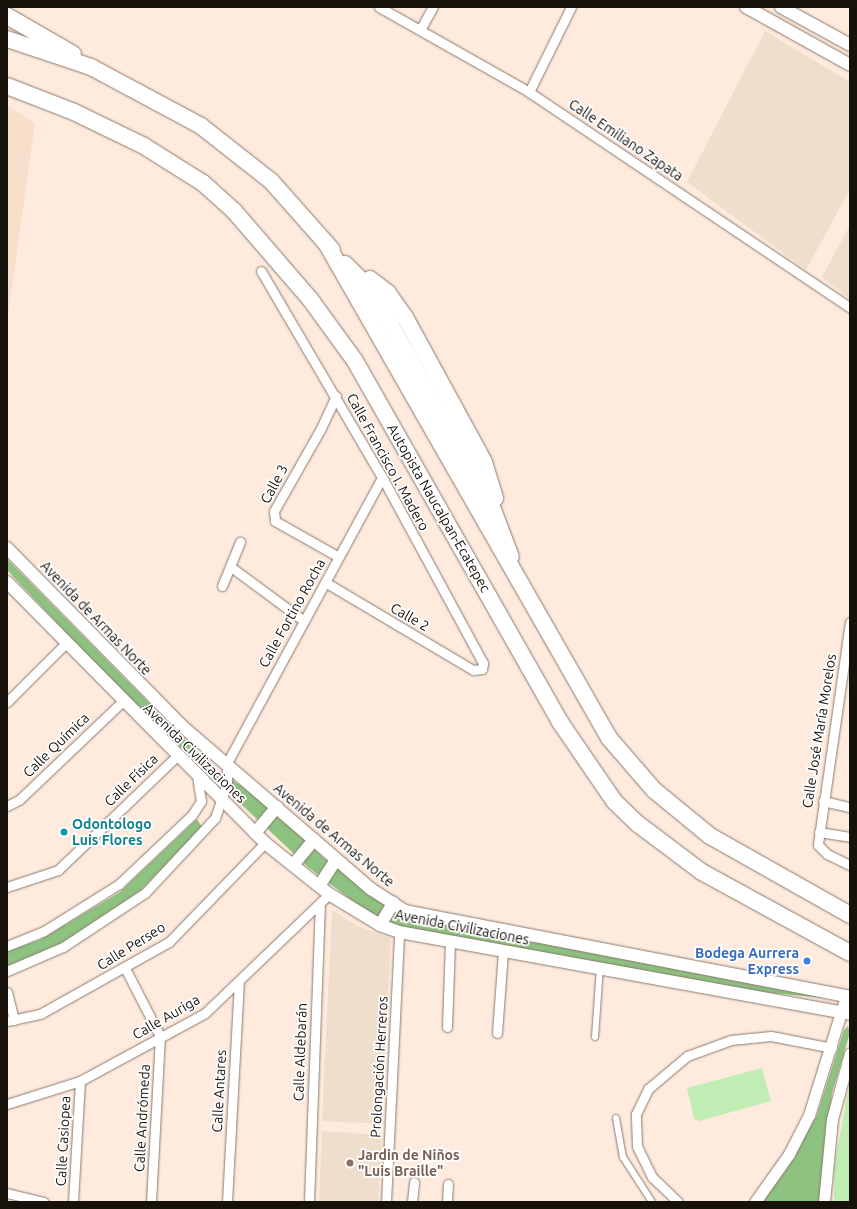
<!DOCTYPE html>
<html>
<head>
<meta charset="utf-8">
<style>
  body { margin:0 }
  #map { position:relative; width:857px; height:1209px; overflow:hidden; background:#feebdd; font-family:Ubuntu,sans-serif }
  div>[style] { position:absolute }
  .built>* { inset:0; background:#f8dfcc }
  .industrial>* { inset:0; background:#eddfcc }
  .education>* { inset:0; background:#efdecc }
  .green>* { inset:0; background:#bfedb3 }
  .forest>* { inset:0; background:#8ec280 }
  .roads { filter:drop-shadow(0 0 1px #8a796d) drop-shadow(0 0 1px #8a796d) }
  .pedestrian>* { height:6px; margin:-3px; padding:0 3px; transform-origin:3px; border-radius:3px; background:#fff }
  .minor>* { height:9px; margin:-4.5px; padding:0 4.5px; transform-origin:4.5px; border-radius:4.5px; background:#fff }
  .tertiary>* { height:11px; margin:-5.5px; padding:0 5.5px; transform-origin:5.5px; border-radius:5.5px; background:#fff }
  .secondary>* { height:12px; margin:-6px; padding:0 6px; transform-origin:6px; border-radius:6px; background:#fff }
  .motorway>* { height:16px; margin:-8px; padding:0 8px; transform-origin:8px; border-radius:8px; background:#fff }
  .dots>* { width:11px; height:11px; translate:-50% -50%; box-sizing:border-box; border:2px solid #fff; border-radius:50% }
  span { translate:-50% -50%; white-space:nowrap; text-align:center; line-height:1.15; -webkit-text-stroke:3.5px #fff; paint-order:stroke }
  .street-label { font-size:14px; color:#17110c }
  .culture-label { font-size:14px; color:#0d838f; font-weight:700 }
  .left { translate:0 -50%; text-align:left }
  .shop-label { font-size:14px; color:#366cbe; font-weight:700 }
  .right { translate:-100% -50%; text-align:right }
  .education-label { font-size:14px; color:#785e54; font-weight:700 }
  .frame { position:absolute; inset:0; border:8px solid #17110c; pointer-events:none }
</style>
</head>
<body>
<div id="map">
  <div class="built">
    <i style="clip-path:polygon(7px 105px,35px 123px,7px 323px)"></i>
  </div>
  <div class="industrial">
    <i style="clip-path:polygon(765px 31px,850px 82px,850px 189px,806px 270px,687px 182px)"></i>
    <i style="clip-path:polygon(850px 225px,850px 299px,822px 277px)"></i>
  </div>
  <div class="education">
    <i style="clip-path:polygon(332px 910px,357px 926px,391px 938px,382px 1124px,322px 1121px)"></i>
    <i style="clip-path:polygon(322px 1131px,382px 1135px,378px 1202px,319px 1202px)"></i>
  </div>
  <div class="green">
    <i style="clip-path:polygon(762px 1068px,771px 1101px,699px 1121px,694px 1119px,687px 1088px)"></i>
    <i style="clip-path:polygon(850px 1081px,850px 1202px,834px 1202px,834px 1167px)"></i>
  </div>
  <div class="forest">
    <i style="clip-path:polygon(7px 559px,218px 773px,251px 791px,327px 861px,401px 915px,826px 998px,770px 993px,398px 928px,362px 908px,308px 867px,127px 697px,7px 570px)"></i>
    <i style="clip-path:polygon(197px 819px,202px 827px,141px 890px,62px 943px,7px 966px,7px 951px,40px 940px,120px 892px)"></i>
    <i style="clip-path:polygon(848px 1026px,850px 1033px,832px 1093px,819px 1202px,760px 1202px,785px 1171px,817px 1115px,844px 1030px)"></i>
  </div>
  <div class="roads">
    <div class="pedestrian">
      <i style="left:595px;top:1037px;width:69px;rotate:-85.9deg"></i>
      <i style="left:616px;top:1118px;width:40px;rotate:80deg"></i>
      <i style="left:623px;top:1157px;width:54px;rotate:57.2deg"></i>
    </div>
    <div class="minor">
      <i style="left:379px;top:7px;width:172px;rotate:29.5deg"></i>
      <i style="left:529px;top:92px;width:387px;rotate:33.9deg"></i>
      <i style="left:420px;top:30px;width:26px;rotate:-61deg"></i>
      <i style="left:529px;top:92px;width:95px;rotate:-63.7deg"></i>
      <i style="left:261px;top:271px;width:239px;rotate:59.6deg"></i>
      <i style="left:382px;top:477px;width:212px;rotate:61.5deg"></i>
      <i style="left:483px;top:663px;width:6px;rotate:99deg"></i>
      <i style="left:482px;top:669px;width:9px;rotate:174deg"></i>
      <i style="left:473px;top:670px;width:172px;rotate:-149.3deg"></i>
      <i style="left:336px;top:396px;width:38px;rotate:115deg"></i>
      <i style="left:320px;top:430px;width:93px;rotate:119.6deg"></i>
      <i style="left:274px;top:511px;width:10px;rotate:84deg"></i>
      <i style="left:275px;top:521px;width:73px;rotate:29.4deg"></i>
      <i style="left:231px;top:567px;width:89px;rotate:36.4deg"></i>
      <i style="left:222px;top:586px;width:48px;rotate:-67.8deg"></i>
      <i style="left:850px;top:622px;width:225px;rotate:98.2deg"></i>
      <i style="left:818px;top:845px;width:13px;rotate:45deg"></i>
      <i style="left:827px;top:854px;width:25px;rotate:26deg"></i>
      <i style="left:7px;top:702px;width:83px;rotate:-45deg"></i>
      <i style="left:823px;top:801px;width:28px;rotate:13deg"></i>
      <i style="left:7px;top:806px;width:13px;rotate:-27deg"></i>
      <i style="left:19px;top:800px;width:142px;rotate:-43.6deg"></i>
      <i style="left:819px;top:832px;width:31px;rotate:9deg"></i>
      <i style="left:7px;top:887px;width:54px;rotate:-18.4deg"></i>
      <i style="left:58px;top:870px;width:165px;rotate:-43.8deg"></i>
      <i style="left:7px;top:946px;width:40px;rotate:-22deg"></i>
      <i style="left:44px;top:931px;width:89px;rotate:-32.1deg"></i>
      <i style="left:119px;top:884px;width:100px;rotate:-43.4deg"></i>
      <i style="left:192px;top:815px;width:17px;rotate:-57deg"></i>
      <i style="left:201px;top:801px;width:25px;rotate:-99deg"></i>
      <i style="left:125px;top:968px;width:76px;rotate:62.8deg"></i>
      <i style="left:160px;top:1036px;width:166px;rotate:93.1deg"></i>
      <i style="left:7px;top:971px;width:61px;rotate:-23.2deg"></i>
      <i style="left:63px;top:947px;width:98px;rotate:-33.4deg"></i>
      <i style="left:145px;top:893px;width:103px;rotate:-47deg"></i>
      <i style="left:215px;top:818px;width:37px;rotate:-71deg"></i>
      <i style="left:227px;top:783px;width:20px;rotate:-90deg"></i>
      <i style="left:227px;top:763px;width:325px;rotate:-61.5deg"></i>
      <i style="left:7px;top:992px;width:29px;rotate:76deg"></i>
      <i style="left:7px;top:1021px;width:34px;rotate:-12deg"></i>
      <i style="left:40px;top:1014px;width:148px;rotate:-29.2deg"></i>
      <i style="left:169px;top:942px;width:138px;rotate:-45.9deg"></i>
      <i style="left:447px;top:1027px;width:85px;rotate:-88deg"></i>
      <i style="left:497px;top:1033px;width:82px;rotate:-85.8deg"></i>
      <i style="left:7px;top:1104px;width:77px;rotate:-17.5deg"></i>
      <i style="left:80px;top:1081px;width:142px;rotate:-28.5deg"></i>
      <i style="left:205px;top:1013px;width:172px;rotate:-43.8deg"></i>
      <i style="left:7px;top:1193px;width:38px;rotate:14deg"></i>
      <i style="left:73px;top:1202px;width:121px;rotate:-86.7deg"></i>
      <i style="left:227px;top:1202px;width:220px;rotate:-86.9deg"></i>
      <i style="left:309px;top:1202px;width:299px;rotate:-87.9deg"></i>
      <i style="left:386px;top:1202px;width:270px;rotate:-87.2deg"></i>
      <i style="left:412px;top:1202px;width:20px;rotate:-84deg"></i>
      <i style="left:447px;top:1202px;width:18px;rotate:-87deg"></i>
      <i style="left:678px;top:1202px;width:36px;rotate:-136deg"></i>
      <i style="left:652px;top:1177px;width:34px;rotate:-116deg"></i>
      <i style="left:637px;top:1146px;width:32px;rotate:-92deg"></i>
      <i style="left:636px;top:1114px;width:28px;rotate:-64deg"></i>
      <i style="left:648px;top:1089px;width:51px;rotate:-40.2deg"></i>
      <i style="left:687px;top:1056px;width:47px;rotate:-20deg"></i>
      <i style="left:731px;top:1040px;width:40px;rotate:-5.7deg"></i>
      <i style="left:771px;top:1036px;width:62px;rotate:11.1deg"></i>
    </div>
    <div class="tertiary">
      <i style="left:755px;top:1202px;width:59px;rotate:-54.7deg"></i>
      <i style="left:789px;top:1154px;width:44px;rotate:-62.9deg"></i>
      <i style="left:809px;top:1115px;width:125px;rotate:-72.7deg"></i>
      <i style="left:824px;top:1202px;width:83px;rotate:-84.5deg"></i>
      <i style="left:832px;top:1119px;width:68px;rotate:-74.7deg"></i>
    </div>
    <div class="secondary">
      <i style="left:746px;top:7px;width:119px;rotate:29.1deg"></i>
      <i style="left:781px;top:7px;width:79px;rotate:28.8deg"></i>
      <i style="left:7px;top:548px;width:250px;rotate:45.5deg"></i>
      <i style="left:182px;top:726px;width:250px;rotate:40.8deg"></i>
      <i style="left:371px;top:889px;width:40px;rotate:32.9deg"></i>
      <i style="left:405px;top:911px;width:453px;rotate:10.9deg"></i>
      <i style="left:7px;top:582px;width:367px;rotate:45.3deg"></i>
      <i style="left:265px;top:843px;width:82px;rotate:38.6deg"></i>
      <i style="left:329px;top:894px;width:60px;rotate:31.3deg"></i>
      <i style="left:380px;top:925px;width:20px;rotate:20deg"></i>
      <i style="left:399px;top:932px;width:458px;rotate:10.3deg"></i>
      <i style="left:255px;top:833px;width:34px;rotate:-50deg"></i>
      <i style="left:293px;top:865px;width:33px;rotate:-50deg"></i>
      <i style="left:319px;top:886px;width:31px;rotate:-57deg"></i>
      <i style="left:380px;top:925px;width:26px;rotate:-59deg"></i>
    </div>
    <div class="motorway">
      <i style="left:7px;top:16px;width:76px;rotate:29.9deg"></i>
      <i style="left:7px;top:39px;width:89px;rotate:18.4deg"></i>
      <i style="left:91px;top:67px;width:125px;rotate:28.2deg"></i>
      <i style="left:201px;top:126px;width:89px;rotate:38.2deg"></i>
      <i style="left:271px;top:181px;width:92px;rotate:48.5deg"></i>
      <i style="left:7px;top:86px;width:72px;rotate:21.2deg"></i>
      <i style="left:74px;top:112px;width:78px;rotate:25.9deg"></i>
      <i style="left:144px;top:146px;width:70px;rotate:32.1deg"></i>
      <i style="left:203px;top:183px;width:42px;rotate:42.1deg"></i>
      <i style="left:234px;top:211px;width:116px;rotate:49.2deg"></i>
      <i style="left:310px;top:299px;width:77px;rotate:54deg"></i>
      <i style="left:355px;top:361px;width:415px;rotate:60.4deg"></i>
      <i style="left:560px;top:722px;width:96px;rotate:55.6deg"></i>
      <i style="left:614px;top:801px;width:33px;rotate:44deg"></i>
      <i style="left:638px;top:824px;width:80px;rotate:36.9deg"></i>
      <i style="left:702px;top:872px;width:169px;rotate:28.7deg"></i>
      <i style="left:326px;top:243px;width:570px;rotate:60.24deg"></i>
      <i style="left:609px;top:738px;width:69px;rotate:49.1deg"></i>
      <i style="left:654px;top:790px;width:72px;rotate:39.4deg"></i>
      <i style="left:710px;top:836px;width:161px;rotate:29.4deg"></i>
      <i style="left:345px;top:264px;width:30px;rotate:45deg"></i>
      <i style="left:366px;top:285px;width:47px;rotate:58deg"></i>
      <i style="left:391px;top:325px;width:208px;rotate:61deg"></i>
      <i style="left:492px;top:507px;width:53px;rotate:69.2deg"></i>
      <i style="left:370px;top:279px;width:23px;rotate:38deg"></i>
      <i style="left:388px;top:293px;width:29px;rotate:55deg"></i>
      <i style="left:405px;top:317px;width:165px;rotate:61.4deg"></i>
      <i style="left:484px;top:462px;width:38px;rotate:73deg"></i>
    </div>
  </div>
  <div class="dots">
    <i style="left:64px;top:832px;background:#0f9aa8"></i>
    <i style="left:807px;top:961px;background:#3f7fe0"></i>
    <i style="left:350px;top:1163px;background:#8d6e63"></i>
  </div>
  <div class="street-label">
    <span style="left:626px;top:140px;rotate:34deg">Calle Emiliano Zapata</span>
    <span style="left:388px;top:462px;rotate:61deg">Calle Francisco I. Madero</span>
    <span style="left:274px;top:484px;rotate:-62deg">Calle 3</span>
    <span style="left:439px;top:508px;rotate:60deg">Autopista Naucalpan-Ecatepec</span>
    <span style="left:292px;top:613px;rotate:-61deg">Calle Fortino Rocha</span>
    <span style="left:410px;top:617px;rotate:30deg">Calle 2</span>
    <span style="left:96px;top:618px;rotate:46deg">Avenida de Armas Norte</span>
    <span style="left:819px;top:731px;rotate:-81deg">Calle José María Morelos</span>
    <span style="left:56px;top:745px;rotate:-44deg">Calle Química</span>
    <span style="left:195px;top:753px;rotate:44deg">Avenida Civilizaciones</span>
    <span style="left:131px;top:780px;rotate:-44deg">Calle Física</span>
    <span style="left:334px;top:835px;rotate:40deg">Avenida de Armas Norte</span>
    <span style="left:462px;top:927px;rotate:11deg">Avenida Civilizaciones</span>
    <span style="left:131px;top:946px;rotate:-32deg">Calle Perseo</span>
    <span style="left:166px;top:1017px;rotate:-30deg">Calle Auriga</span>
    <span style="left:300px;top:1052px;rotate:-88deg">Calle Aldebarán</span>
    <span style="left:379px;top:1067px;rotate:-87deg">Prolongación Herreros</span>
    <span style="left:219px;top:1091px;rotate:-87deg">Calle Antares</span>
    <span style="left:142px;top:1118px;rotate:-87deg">Calle Andrómeda</span>
    <span style="left:63px;top:1141px;rotate:-87deg">Calle Casiopea</span>
  </div>
  <div class="culture-label">
    <span class="left" style="left:72px;top:832px">Odontologo<br>Luis Flores</span>
  </div>
  <div class="shop-label">
    <span class="right" style="left:799px;top:961px">Bodega Aurrera<br>Express</span>
  </div>
  <div class="education-label">
    <span class="left" style="left:358px;top:1163px">Jardin de Niños<br>"Luis Braille"</span>
  </div>
  <div class="frame"></div>
</div>
</body>
</html>
